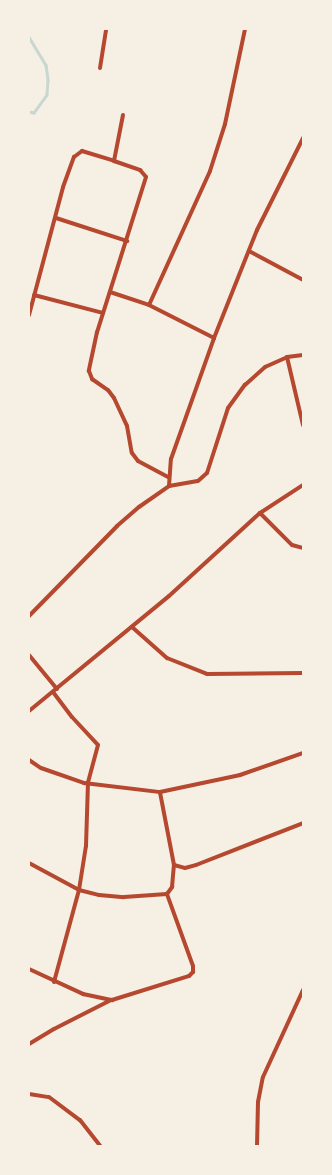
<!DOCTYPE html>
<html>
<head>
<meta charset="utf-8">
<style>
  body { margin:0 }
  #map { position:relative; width:332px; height:1175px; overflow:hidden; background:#f6efe4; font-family:Quicksand,sans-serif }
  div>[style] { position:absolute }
  .stream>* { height:2.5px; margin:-1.25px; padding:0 1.25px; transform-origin:1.25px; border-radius:1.25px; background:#c9d6d2 }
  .minor>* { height:4px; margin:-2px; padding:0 2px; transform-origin:2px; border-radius:2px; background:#b5482f }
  span { translate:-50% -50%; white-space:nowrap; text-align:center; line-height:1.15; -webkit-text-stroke:4px #f6efe4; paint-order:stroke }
  .frame { position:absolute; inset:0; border:30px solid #f6efe4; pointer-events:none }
</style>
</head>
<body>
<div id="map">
  <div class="stream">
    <i style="left:29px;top:37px;width:33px;rotate:59deg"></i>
    <i style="left:46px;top:65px;width:15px;rotate:82deg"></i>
    <i style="left:48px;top:80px;width:15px;rotate:94deg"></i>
    <i style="left:47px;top:95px;width:22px;rotate:126deg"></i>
    <i style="left:34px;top:113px;width:5px;rotate:-169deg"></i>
  </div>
  <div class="minor">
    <i style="left:100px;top:68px;width:39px;rotate:-81deg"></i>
    <i style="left:123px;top:115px;width:47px;rotate:101.1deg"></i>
    <i style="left:114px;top:161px;width:28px;rotate:19deg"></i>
    <i style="left:140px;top:170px;width:9px;rotate:49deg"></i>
    <i style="left:146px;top:177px;width:163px;rotate:107.5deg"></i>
    <i style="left:97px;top:332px;width:40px;rotate:102deg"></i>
    <i style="left:89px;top:371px;width:9px;rotate:69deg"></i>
    <i style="left:92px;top:379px;width:19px;rotate:35deg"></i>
    <i style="left:108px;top:390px;width:10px;rotate:53deg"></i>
    <i style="left:114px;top:398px;width:31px;rotate:65deg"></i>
    <i style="left:127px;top:426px;width:27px;rotate:80deg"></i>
    <i style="left:132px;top:453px;width:10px;rotate:53deg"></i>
    <i style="left:138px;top:461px;width:34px;rotate:28deg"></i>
    <i style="left:56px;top:218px;width:75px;rotate:17.9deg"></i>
    <i style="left:249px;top:251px;width:61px;rotate:28.2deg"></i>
    <i style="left:110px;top:292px;width:41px;rotate:18.4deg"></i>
    <i style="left:149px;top:305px;width:73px;rotate:26.9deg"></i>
    <i style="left:34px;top:295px;width:71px;rotate:14.6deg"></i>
    <i style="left:149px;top:305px;width:147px;rotate:-65.5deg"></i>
    <i style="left:210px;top:171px;width:49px;rotate:-72.3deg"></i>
    <i style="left:225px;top:124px;width:97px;rotate:-78.1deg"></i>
    <i style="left:29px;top:315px;width:132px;rotate:-75.1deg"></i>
    <i style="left:63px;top:187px;width:32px;rotate:-70deg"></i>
    <i style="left:74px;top:157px;width:10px;rotate:-37deg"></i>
    <i style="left:82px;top:151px;width:34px;rotate:17deg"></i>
    <i style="left:287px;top:357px;width:70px;rotate:76.8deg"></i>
    <i style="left:169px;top:486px;width:27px;rotate:-86deg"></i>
    <i style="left:171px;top:459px;width:128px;rotate:-70.4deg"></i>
    <i style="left:214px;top:338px;width:116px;rotate:-68.3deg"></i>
    <i style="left:257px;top:230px;width:103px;rotate:-63.4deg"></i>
    <i style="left:260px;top:513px;width:45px;rotate:45deg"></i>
    <i style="left:292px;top:545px;width:11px;rotate:15deg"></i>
    <i style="left:29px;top:616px;width:126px;rotate:-45.6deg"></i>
    <i style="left:117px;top:526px;width:29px;rotate:-41deg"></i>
    <i style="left:139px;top:507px;width:37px;rotate:-35deg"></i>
    <i style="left:169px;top:486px;width:29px;rotate:-10deg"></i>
    <i style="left:198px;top:481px;width:12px;rotate:-42deg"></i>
    <i style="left:207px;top:473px;width:68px;rotate:-72.1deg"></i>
    <i style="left:228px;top:408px;width:29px;rotate:-54deg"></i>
    <i style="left:245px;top:385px;width:27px;rotate:-42deg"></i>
    <i style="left:265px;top:367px;width:24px;rotate:-24deg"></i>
    <i style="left:287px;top:357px;width:16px;rotate:-7deg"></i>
    <i style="left:132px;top:627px;width:47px;rotate:41.5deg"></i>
    <i style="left:167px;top:658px;width:43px;rotate:21.8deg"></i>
    <i style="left:207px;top:674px;width:96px;rotate:-0.6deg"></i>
    <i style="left:29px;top:655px;width:44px;rotate:50.5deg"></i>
    <i style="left:53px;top:692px;width:31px;rotate:53deg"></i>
    <i style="left:72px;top:717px;width:38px;rotate:47deg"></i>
    <i style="left:98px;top:745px;width:39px;rotate:105deg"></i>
    <i style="left:29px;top:711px;width:181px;rotate:-39.4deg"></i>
    <i style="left:169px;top:596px;width:123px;rotate:-42.4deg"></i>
    <i style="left:260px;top:513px;width:51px;rotate:-33.1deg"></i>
    <i style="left:29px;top:760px;width:14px;rotate:34deg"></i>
    <i style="left:41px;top:768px;width:46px;rotate:19.2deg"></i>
    <i style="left:84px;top:783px;width:77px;rotate:6.8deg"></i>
    <i style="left:160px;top:792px;width:82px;rotate:-12deg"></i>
    <i style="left:240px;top:775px;width:67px;rotate:-19.2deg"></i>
    <i style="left:29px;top:863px;width:57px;rotate:28.4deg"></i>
    <i style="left:79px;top:890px;width:21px;rotate:14deg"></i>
    <i style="left:99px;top:895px;width:25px;rotate:5deg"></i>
    <i style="left:124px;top:897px;width:43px;rotate:-4deg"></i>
    <i style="left:167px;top:894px;width:9px;rotate:-54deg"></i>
    <i style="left:172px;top:887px;width:22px;rotate:-85deg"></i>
    <i style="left:174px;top:865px;width:74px;rotate:-100.9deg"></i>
    <i style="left:174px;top:865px;width:11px;rotate:15deg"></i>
    <i style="left:185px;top:868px;width:11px;rotate:-15deg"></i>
    <i style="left:196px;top:865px;width:115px;rotate:-21.4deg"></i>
    <i style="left:29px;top:969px;width:60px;rotate:24.8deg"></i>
    <i style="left:83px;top:994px;width:30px;rotate:12deg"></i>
    <i style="left:112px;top:1000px;width:81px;rotate:-17.3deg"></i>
    <i style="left:189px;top:976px;width:6px;rotate:-45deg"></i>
    <i style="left:193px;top:972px;width:6px;rotate:-90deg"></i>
    <i style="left:193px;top:966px;width:77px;rotate:-109.9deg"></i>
    <i style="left:54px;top:982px;width:95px;rotate:-74.8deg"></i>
    <i style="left:79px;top:890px;width:45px;rotate:-81deg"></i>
    <i style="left:86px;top:846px;width:63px;rotate:-88.2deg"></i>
    <i style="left:29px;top:1044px;width:29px;rotate:-31deg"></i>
    <i style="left:54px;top:1029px;width:64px;rotate:-27deg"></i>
    <i style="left:29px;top:1094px;width:20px;rotate:9deg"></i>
    <i style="left:49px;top:1097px;width:39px;rotate:37deg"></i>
    <i style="left:80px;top:1120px;width:33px;rotate:52deg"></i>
    <i style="left:257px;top:1146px;width:44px;rotate:-88.7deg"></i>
    <i style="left:258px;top:1102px;width:25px;rotate:-79deg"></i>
    <i style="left:263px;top:1077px;width:96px;rotate:-65.3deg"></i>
  </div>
  <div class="frame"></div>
</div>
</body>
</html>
